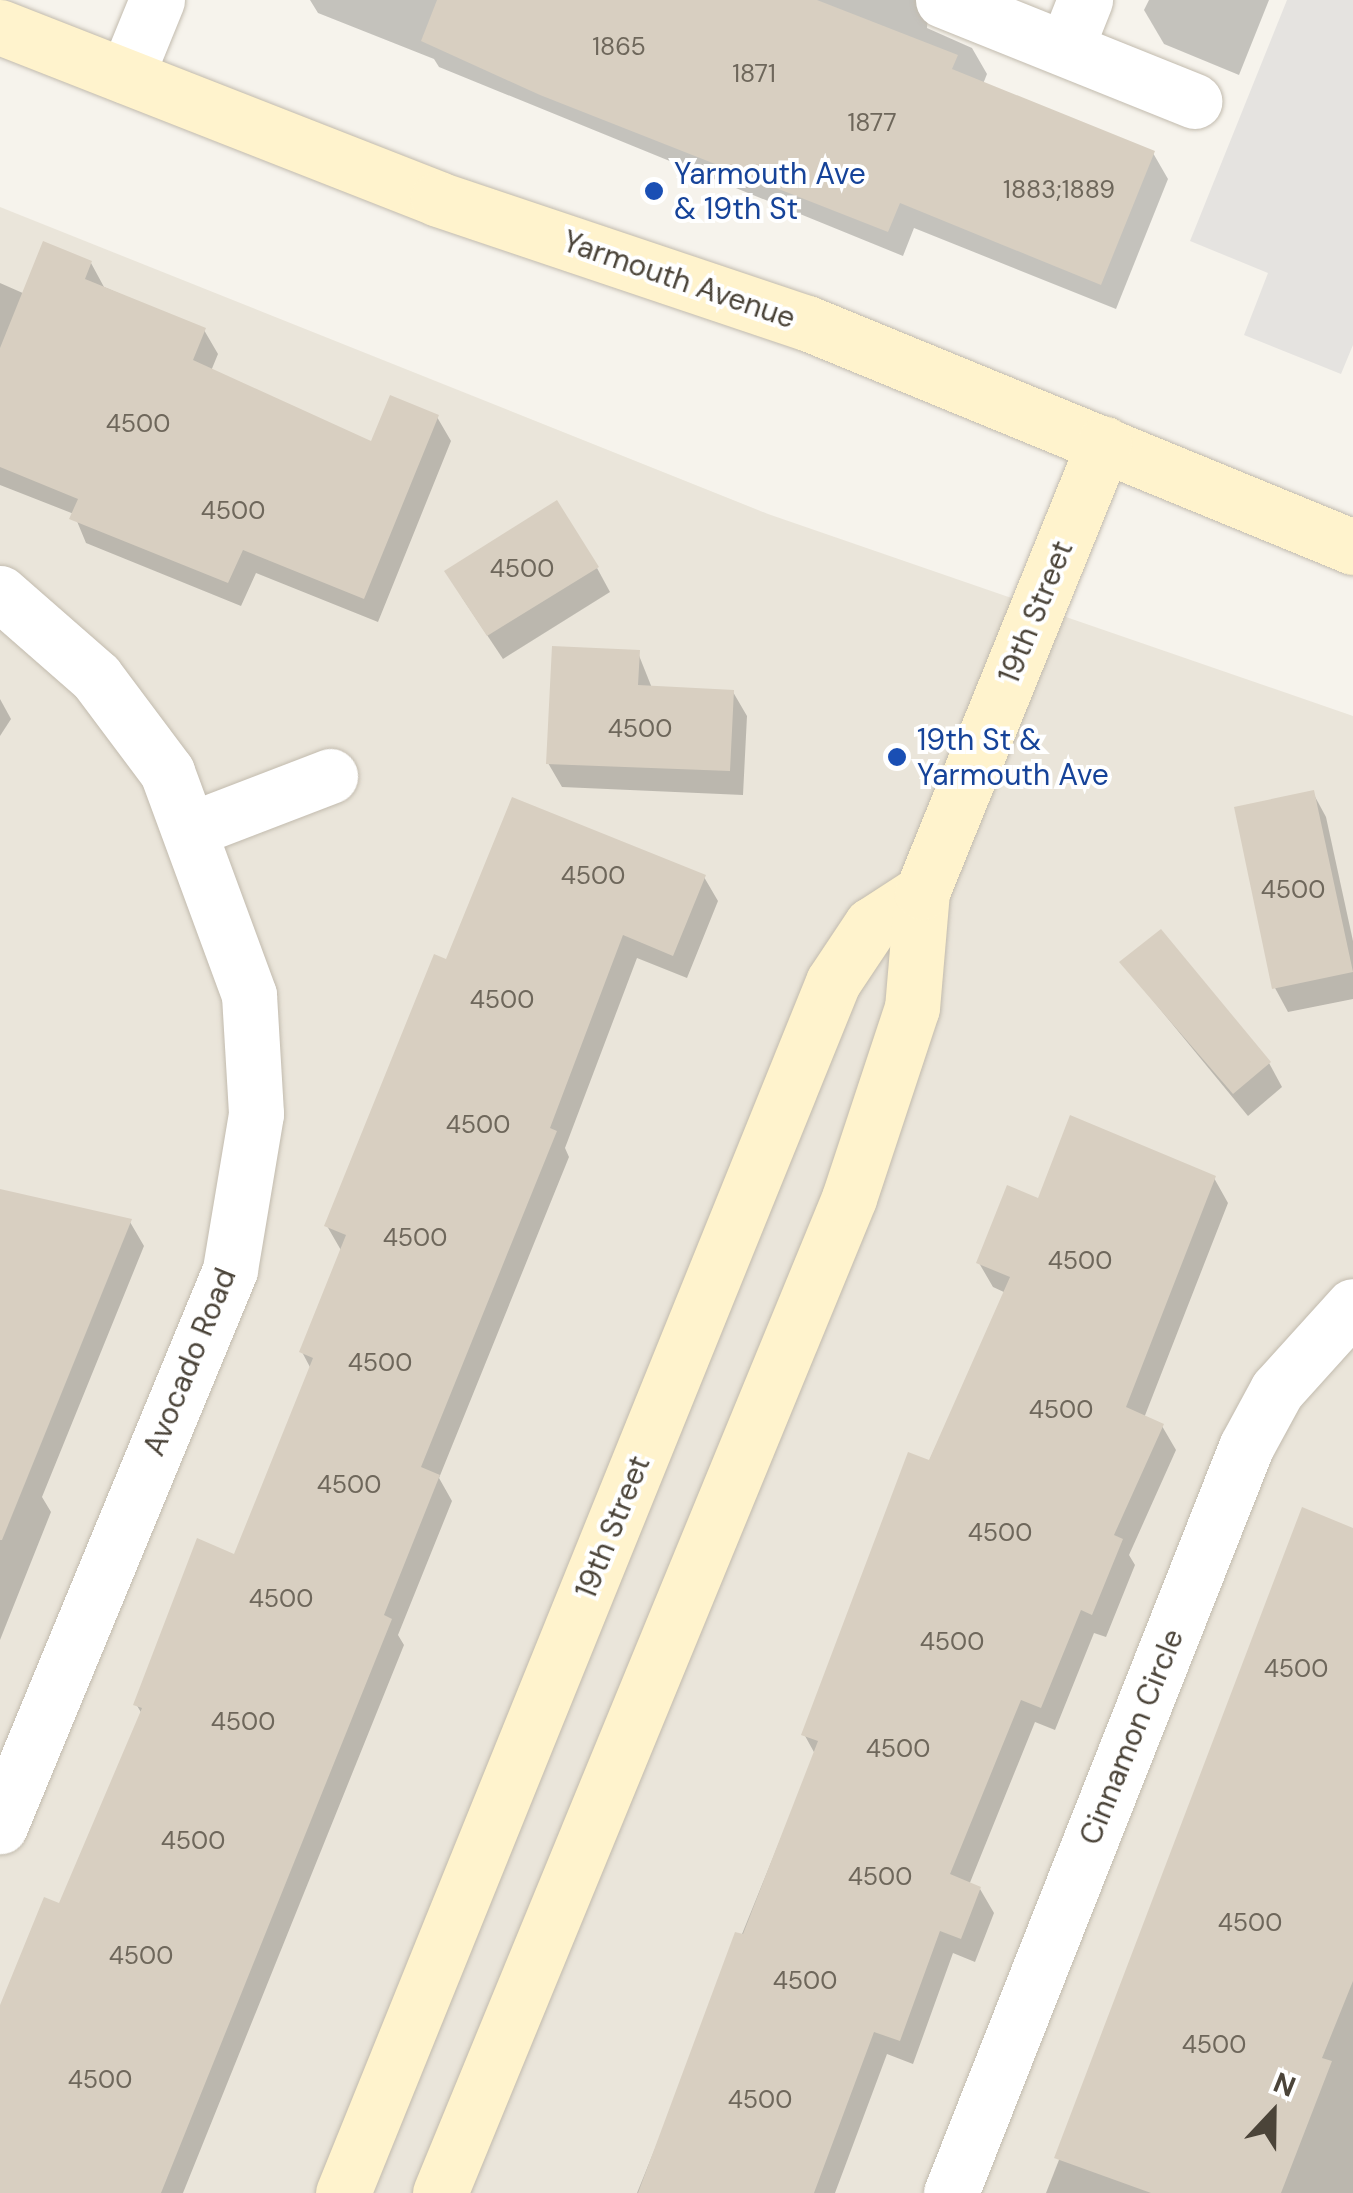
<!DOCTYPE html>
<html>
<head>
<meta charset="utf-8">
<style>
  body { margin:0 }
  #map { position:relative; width:1353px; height:2193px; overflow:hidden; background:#f6f3ec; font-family:"DM Sans",sans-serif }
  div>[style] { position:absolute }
  .residential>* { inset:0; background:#eae5da }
  .parking>* { inset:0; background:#e5e3e0 }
  .shadow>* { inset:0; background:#0003 }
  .building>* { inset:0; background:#d8cfc1 }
  .roads { filter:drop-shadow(0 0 2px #c2bbae) drop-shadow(0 0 2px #c2bbae) }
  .street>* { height:55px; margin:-27.5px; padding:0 27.5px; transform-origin:27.5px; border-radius:27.5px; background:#fff }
  .secondary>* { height:55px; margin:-27.5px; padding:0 27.5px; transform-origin:27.5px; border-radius:27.5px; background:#fff3cd }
  .dots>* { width:28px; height:28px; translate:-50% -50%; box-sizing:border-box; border:5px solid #fff; border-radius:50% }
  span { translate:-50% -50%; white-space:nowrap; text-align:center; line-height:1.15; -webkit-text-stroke:8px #fff; paint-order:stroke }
  .number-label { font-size:25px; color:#6e675b }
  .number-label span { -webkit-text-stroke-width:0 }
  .transit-label { font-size:30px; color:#164399 }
  .left { translate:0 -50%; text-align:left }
  .street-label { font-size:30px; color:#4b4439 }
  .north { position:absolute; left:1223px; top:2063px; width:100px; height:100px; -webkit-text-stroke:8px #fff; paint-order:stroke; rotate:22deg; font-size:28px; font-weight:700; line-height:40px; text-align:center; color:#4b4439 }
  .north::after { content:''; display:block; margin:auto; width:35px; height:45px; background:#4b4439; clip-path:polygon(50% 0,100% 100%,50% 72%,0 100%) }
</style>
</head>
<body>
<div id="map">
  <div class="residential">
    <i style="clip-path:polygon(0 207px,768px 514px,1353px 716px,1353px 2193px,0 2193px)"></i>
  </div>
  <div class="parking">
    <i style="clip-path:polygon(1287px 0,1353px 0,1353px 345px,1341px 374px,1244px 335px,1268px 273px,1190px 241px)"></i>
  </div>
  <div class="shadow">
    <i style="clip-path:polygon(310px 0,946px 0,928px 14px,927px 28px,972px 48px,987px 74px,983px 84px,1153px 153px,1168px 179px,1116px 309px,914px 228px,903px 256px,439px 67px,434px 59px,318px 13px)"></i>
    <i style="clip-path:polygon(1149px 0,1269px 0,1239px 75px,1164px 44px,1144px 10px)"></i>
    <i style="clip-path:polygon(91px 263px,104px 287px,204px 330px,218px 354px,211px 371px,372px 445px,437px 417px,451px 441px,378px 622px,256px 573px,241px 606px,86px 543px,74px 514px,0 485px,0 283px,25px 294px)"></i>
    <i style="clip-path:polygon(597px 568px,610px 592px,503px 659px,461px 596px)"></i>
    <i style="clip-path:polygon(638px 653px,652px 688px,733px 692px,747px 716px,743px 795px,562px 787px,548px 763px)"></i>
    <i style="clip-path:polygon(0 699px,11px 719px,0 736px)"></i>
    <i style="clip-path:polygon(1313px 793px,1326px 817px,1353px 941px,1353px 999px,1288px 1012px,1275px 988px)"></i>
    <i style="clip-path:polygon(704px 877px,718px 901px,687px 978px,637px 958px,565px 1148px,569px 1157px,439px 1478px,452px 1501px,398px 1635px,404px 1645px,183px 2193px,0 2193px,0 2014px,61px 1907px,142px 1714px,136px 1704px,235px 1557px,311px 1369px,302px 1352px,342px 1252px,327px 1226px,447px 962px)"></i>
    <i style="clip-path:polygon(1122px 963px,1269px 1063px,1282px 1087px,1248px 1116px)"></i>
    <i style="clip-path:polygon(1214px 1178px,1228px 1203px,1144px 1418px,1162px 1426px,1176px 1450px,1129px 1555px,1135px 1565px,1106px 1637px,1094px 1633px,1055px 1730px,1035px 1722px,969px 1885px,980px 1889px,994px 1913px,975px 1962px,953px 1953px,913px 2064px,887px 2054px,835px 2193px,637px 2193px,815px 1754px,804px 1734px,1006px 1293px,993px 1287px,979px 1263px,1040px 1201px)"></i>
    <i style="clip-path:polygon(0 1192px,130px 1222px,144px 1246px,42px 1497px,51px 1512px,0 1640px)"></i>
    <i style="clip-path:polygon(1353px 1531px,1353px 2193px,1046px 2193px,1081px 2104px)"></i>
  </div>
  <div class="building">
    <i style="clip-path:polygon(437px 0,817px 0,958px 55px,952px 69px,1155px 151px,1101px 285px,900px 203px,888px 232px,540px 95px,421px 41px)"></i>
    <i style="clip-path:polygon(43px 241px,92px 261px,85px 279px,206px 328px,193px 360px,371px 441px,390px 395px,439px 415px,364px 599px,243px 550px,228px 583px,69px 519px,78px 499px,0 467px,0 348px)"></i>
    <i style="clip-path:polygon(557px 500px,599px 567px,487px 636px,444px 571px)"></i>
    <i style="clip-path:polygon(552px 646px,640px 650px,638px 685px,734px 690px,730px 771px,546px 764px)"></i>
    <i style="clip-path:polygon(1314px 790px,1353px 972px,1272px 989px,1234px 807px)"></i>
    <i style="clip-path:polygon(512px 797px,706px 875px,673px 956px,623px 935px,550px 1128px,557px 1131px,421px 1467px,440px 1475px,384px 1615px,392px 1619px,161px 2193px,0 2193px,0 2005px,44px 1897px,59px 1903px,142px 1708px,133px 1705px,197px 1538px,234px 1554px,313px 1358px,299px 1352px,346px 1235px,324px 1226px,434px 954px,446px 959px)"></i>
    <i style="clip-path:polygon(1161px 929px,1271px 1062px,1233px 1094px,1119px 962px)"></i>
    <i style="clip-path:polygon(1070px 1115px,1216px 1176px,1126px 1407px,1164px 1424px,1114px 1535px,1123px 1539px,1092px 1615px,1081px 1610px,1041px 1708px,1021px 1700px,950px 1874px,981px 1887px,961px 1939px,940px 1931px,900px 2041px,874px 2032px,814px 2193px,638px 2193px,735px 1932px,743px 1934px,818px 1741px,801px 1735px,908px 1452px,929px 1460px,1010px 1277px,976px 1263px,1007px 1185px,1038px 1198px)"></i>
    <i style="clip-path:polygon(0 1189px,132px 1219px,2px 1540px,0 1540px)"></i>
    <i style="clip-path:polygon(1302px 1507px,1353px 1528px,1353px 1981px,1322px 2058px,1332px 2061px,1281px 2193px,1151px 2193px,1054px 2158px)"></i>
  </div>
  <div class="roads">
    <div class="street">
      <i style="left:943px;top:0;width:271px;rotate:21.9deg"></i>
      <i style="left:1066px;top:48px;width:52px;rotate:-68.4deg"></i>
      <i style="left:126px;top:76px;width:82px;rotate:-67.8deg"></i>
      <i style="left:0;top:593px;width:128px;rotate:41.2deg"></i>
      <i style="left:96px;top:677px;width:119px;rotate:53.2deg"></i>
      <i style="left:167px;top:772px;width:238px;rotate:69.8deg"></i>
      <i style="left:249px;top:995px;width:119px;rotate:86.6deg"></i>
      <i style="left:256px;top:1114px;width:158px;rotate:99.5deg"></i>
      <i style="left:230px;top:1270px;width:602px;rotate:112.47deg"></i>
      <i style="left:192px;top:829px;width:148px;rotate:-21deg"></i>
      <i style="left:951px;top:2193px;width:802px;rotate:-68.42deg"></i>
      <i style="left:1246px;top:1447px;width:65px;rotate:-61.5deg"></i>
      <i style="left:1277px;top:1390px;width:113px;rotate:-47.9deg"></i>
    </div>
    <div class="secondary">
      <i style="left:0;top:27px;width:471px;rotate:21.4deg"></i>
      <i style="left:438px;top:199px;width:389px;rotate:18.6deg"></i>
      <i style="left:807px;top:323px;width:590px;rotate:22.31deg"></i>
      <i style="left:343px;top:2193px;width:1306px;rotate:-67.97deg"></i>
      <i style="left:833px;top:982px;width:69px;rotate:-56.3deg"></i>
      <i style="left:871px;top:925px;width:61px;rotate:-32.9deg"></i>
      <i style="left:440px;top:2193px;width:1076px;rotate:-67.65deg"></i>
      <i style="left:849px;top:1198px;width:200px;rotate:-71.7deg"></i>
      <i style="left:912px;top:1008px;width:116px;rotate:-85.1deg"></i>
      <i style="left:922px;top:892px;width:484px;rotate:-67.9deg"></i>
    </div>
  </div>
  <div class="dots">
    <i style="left:654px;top:191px;background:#1a4fb4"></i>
    <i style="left:897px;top:757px;background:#1a4fb4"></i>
  </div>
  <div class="number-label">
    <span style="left:619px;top:47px">1865</span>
    <span style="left:754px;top:74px">1871</span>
    <span style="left:872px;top:123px">1877</span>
    <span style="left:1059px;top:190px">1883;1889</span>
    <span style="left:138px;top:424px">4500</span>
    <span style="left:233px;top:511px">4500</span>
    <span style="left:522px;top:569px">4500</span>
    <span style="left:640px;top:729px">4500</span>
    <span style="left:593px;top:876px">4500</span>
    <span style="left:1293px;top:890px">4500</span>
    <span style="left:502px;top:1000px">4500</span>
    <span style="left:478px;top:1125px">4500</span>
    <span style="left:415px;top:1238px">4500</span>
    <span style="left:1080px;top:1261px">4500</span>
    <span style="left:380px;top:1363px">4500</span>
    <span style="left:1061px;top:1410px">4500</span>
    <span style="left:349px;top:1485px">4500</span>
    <span style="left:1000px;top:1533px">4500</span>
    <span style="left:281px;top:1599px">4500</span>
    <span style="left:952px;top:1642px">4500</span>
    <span style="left:1296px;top:1669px">4500</span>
    <span style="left:243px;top:1722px">4500</span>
    <span style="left:898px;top:1749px">4500</span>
    <span style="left:193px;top:1841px">4500</span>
    <span style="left:880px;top:1877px">4500</span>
    <span style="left:1250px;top:1923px">4500</span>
    <span style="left:141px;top:1956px">4500</span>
    <span style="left:805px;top:1981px">4500</span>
    <span style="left:1214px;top:2045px">4500</span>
    <span style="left:100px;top:2080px">4500</span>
    <span style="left:760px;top:2100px">4500</span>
  </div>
  <div class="transit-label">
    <span class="left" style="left:674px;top:191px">Yarmouth Ave<br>&amp; 19th St</span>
    <span class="left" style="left:917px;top:757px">19th St &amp;<br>Yarmouth Ave</span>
  </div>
  <div class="street-label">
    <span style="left:679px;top:280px;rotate:19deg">Yarmouth Avenue</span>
    <span style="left:1036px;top:612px;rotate:-68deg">19th Street</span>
    <span style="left:190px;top:1362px;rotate:-68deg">Avocado Road</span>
    <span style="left:613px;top:1527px;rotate:-68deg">19th Street</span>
    <span style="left:1132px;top:1737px;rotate:-68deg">Cinnamon Circle</span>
  </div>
  <div class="north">N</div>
</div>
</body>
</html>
